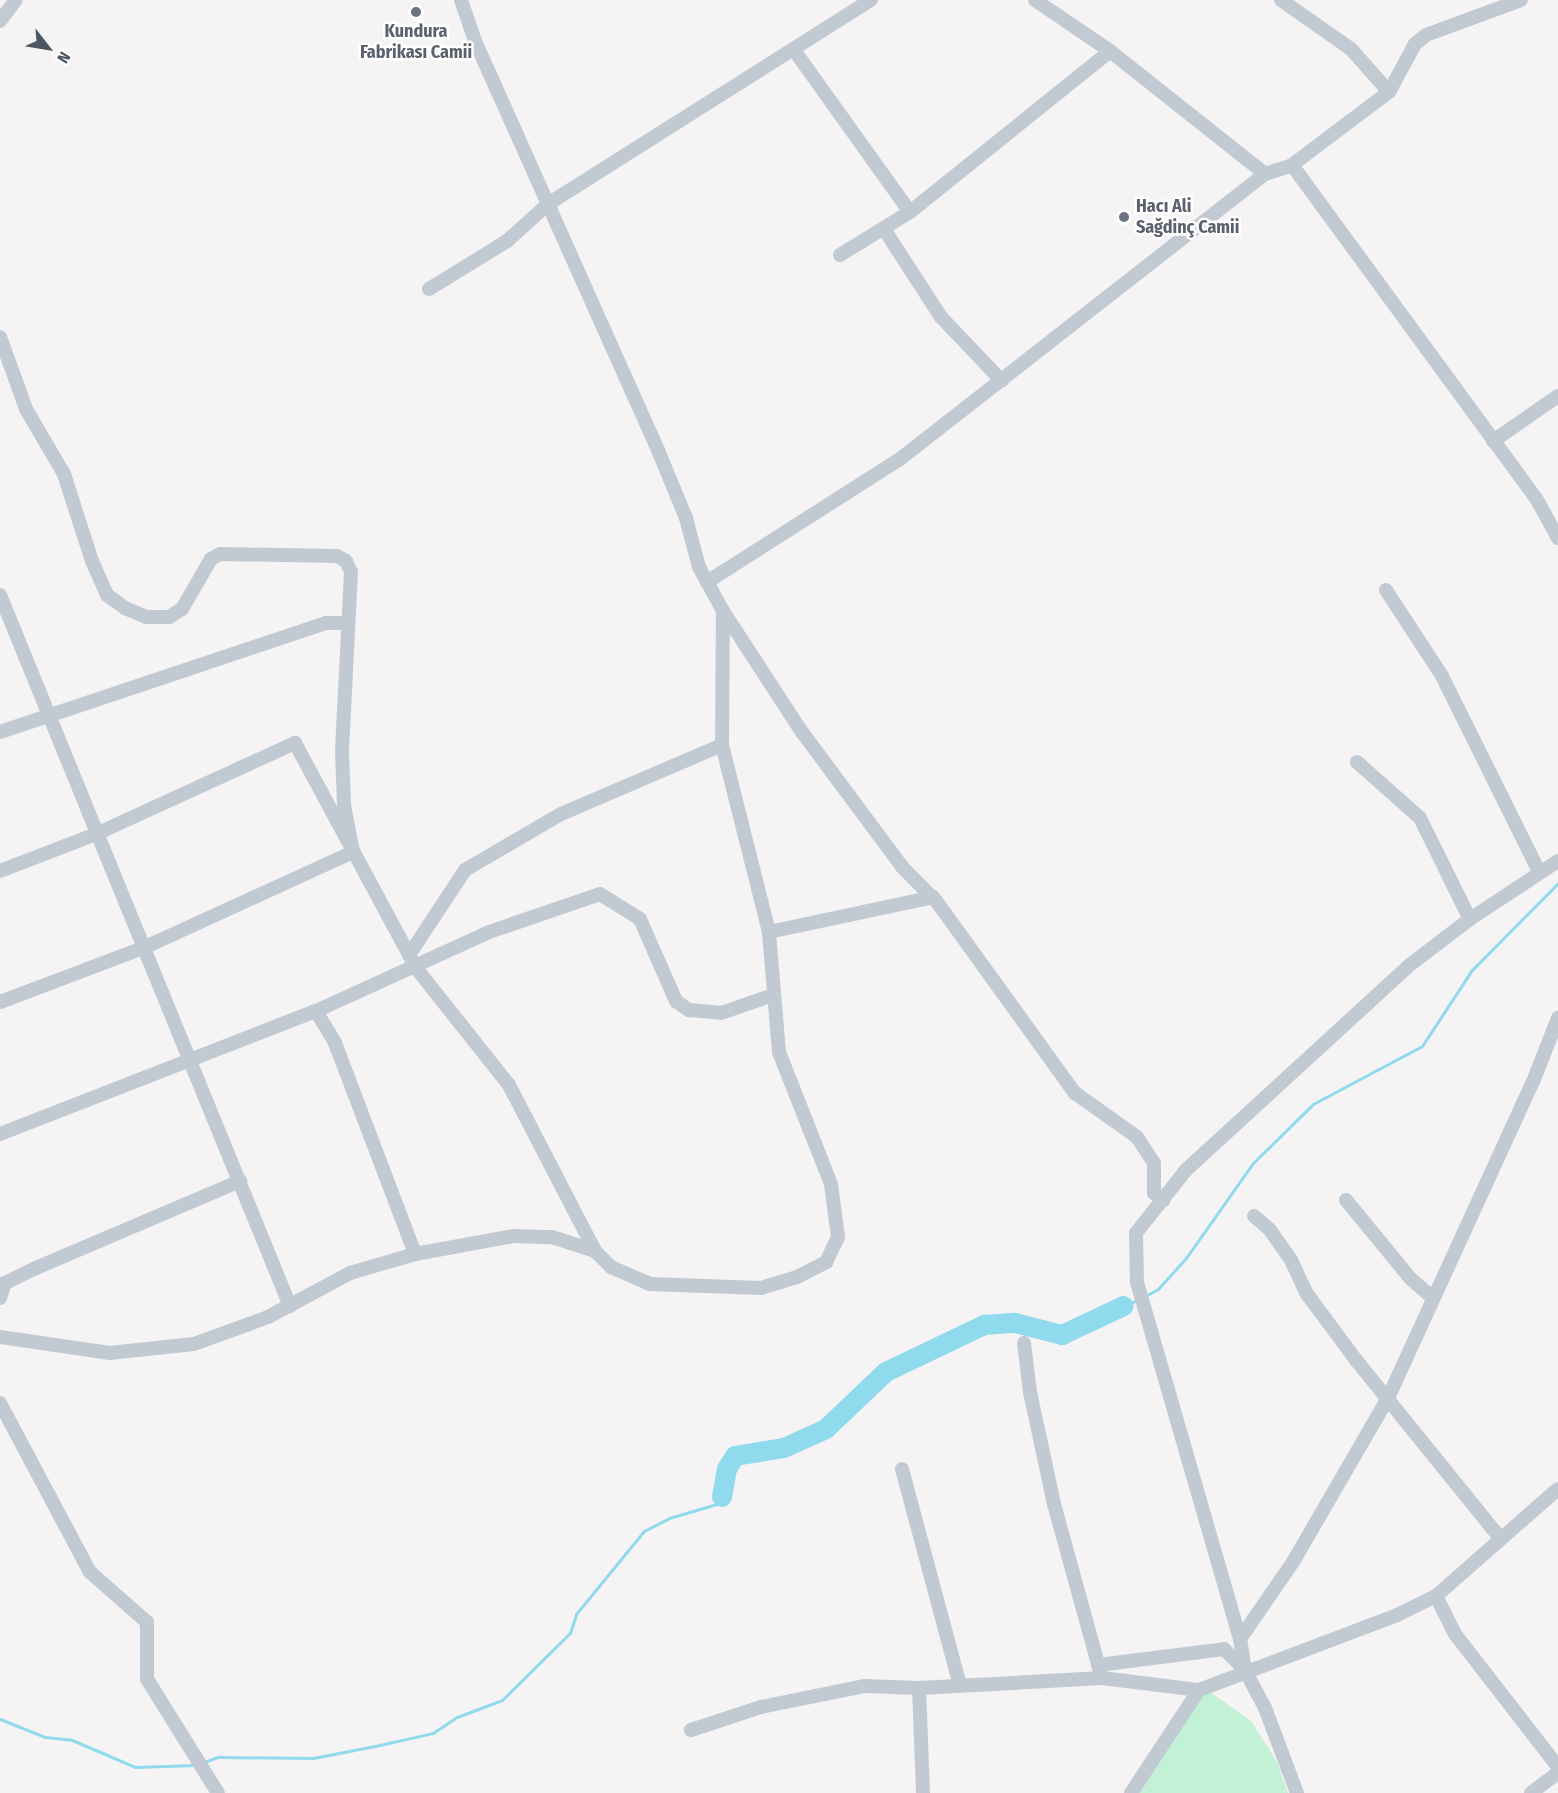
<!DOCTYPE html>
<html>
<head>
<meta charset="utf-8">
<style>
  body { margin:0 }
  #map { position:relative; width:1558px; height:1793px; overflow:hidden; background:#f5f3f3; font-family:"Fira Sans Condensed",sans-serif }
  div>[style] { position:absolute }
  .green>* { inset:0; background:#c3f1d5 }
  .stream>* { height:3px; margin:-1.5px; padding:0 1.5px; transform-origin:1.5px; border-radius:1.5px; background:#90daee }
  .river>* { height:20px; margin:-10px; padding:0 10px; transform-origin:10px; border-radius:10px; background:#90daee }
  .minor>* { height:14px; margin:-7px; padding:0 7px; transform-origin:7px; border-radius:7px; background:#c1cad2 }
  .dots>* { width:16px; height:16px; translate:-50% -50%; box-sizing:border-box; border:3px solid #fff; border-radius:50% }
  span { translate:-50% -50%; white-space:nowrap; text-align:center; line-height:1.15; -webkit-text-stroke:5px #fff; paint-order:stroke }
  .worship-label { font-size:18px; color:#5b616d; font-weight:700 }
  .left { translate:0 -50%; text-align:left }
  .north { position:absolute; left:18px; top:18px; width:60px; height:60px; -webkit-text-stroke:4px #fff; paint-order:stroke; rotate:121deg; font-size:16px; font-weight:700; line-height:24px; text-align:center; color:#4a5661 }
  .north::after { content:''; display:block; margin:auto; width:21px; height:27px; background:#4a5661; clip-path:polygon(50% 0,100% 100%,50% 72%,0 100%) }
</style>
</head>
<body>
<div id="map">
  <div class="green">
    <i style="clip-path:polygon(1210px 1692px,1251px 1721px,1277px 1762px,1288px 1793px,1134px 1793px,1198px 1694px)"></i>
  </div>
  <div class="stream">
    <i style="left:1145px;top:1296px;width:15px;rotate:-28deg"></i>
    <i style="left:1158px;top:1289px;width:42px;rotate:-47.9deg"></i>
    <i style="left:1186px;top:1258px;width:116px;rotate:-54.8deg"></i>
    <i style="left:1253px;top:1163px;width:84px;rotate:-44.5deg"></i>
    <i style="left:1313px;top:1104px;width:123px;rotate:-28deg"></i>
    <i style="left:1422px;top:1046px;width:91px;rotate:-56.7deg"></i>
    <i style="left:1472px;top:970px;width:122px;rotate:-45.3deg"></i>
    <i style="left:1124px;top:1306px;width:17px;rotate:-25deg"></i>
    <i style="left:0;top:1719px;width:48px;rotate:21.8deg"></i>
    <i style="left:45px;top:1737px;width:27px;rotate:6deg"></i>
    <i style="left:72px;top:1740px;width:69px;rotate:23.2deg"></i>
    <i style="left:135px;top:1767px;width:60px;rotate:-1.9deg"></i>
    <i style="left:204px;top:1762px;width:15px;rotate:-20deg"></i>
    <i style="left:218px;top:1757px;width:95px;rotate:0.6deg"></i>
    <i style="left:313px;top:1758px;width:63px;rotate:-11deg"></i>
    <i style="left:375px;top:1746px;width:59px;rotate:-12.6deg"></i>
    <i style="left:433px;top:1733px;width:29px;rotate:-34deg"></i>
    <i style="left:457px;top:1717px;width:48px;rotate:-20.7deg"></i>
    <i style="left:502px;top:1700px;width:95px;rotate:-44.6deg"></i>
    <i style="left:570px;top:1633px;width:20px;rotate:-72deg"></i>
    <i style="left:576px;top:1614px;width:107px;rotate:-50.7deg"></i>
    <i style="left:644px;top:1531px;width:28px;rotate:-27deg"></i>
    <i style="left:669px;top:1518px;width:50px;rotate:-16.3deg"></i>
    <i style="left:717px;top:1504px;width:9px;rotate:-54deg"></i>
  </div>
  <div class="river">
    <i style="left:722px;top:1497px;width:28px;rotate:-80deg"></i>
    <i style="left:727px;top:1469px;width:15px;rotate:-58deg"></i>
    <i style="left:735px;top:1456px;width:50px;rotate:-9.3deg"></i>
    <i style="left:784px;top:1448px;width:46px;rotate:-24.3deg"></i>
    <i style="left:826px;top:1429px;width:83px;rotate:-43.5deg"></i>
    <i style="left:886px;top:1372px;width:109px;rotate:-25.6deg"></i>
    <i style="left:984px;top:1325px;width:31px;rotate:-4deg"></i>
    <i style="left:1015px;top:1323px;width:49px;rotate:14.3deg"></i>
    <i style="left:1062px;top:1335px;width:68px;rotate:-25.1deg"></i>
  </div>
  <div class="minor">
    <i style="left:1035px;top:0;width:91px;rotate:34.2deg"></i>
    <i style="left:1110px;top:51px;width:198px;rotate:38.4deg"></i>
    <i style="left:1265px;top:174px;width:28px;rotate:-18deg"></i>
    <i style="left:1292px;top:165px;width:413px;rotate:53.8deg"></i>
    <i style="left:1536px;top:498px;width:46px;rotate:61.2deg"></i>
    <i style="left:1281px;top:0;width:85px;rotate:35deg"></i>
    <i style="left:1351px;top:49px;width:57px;rotate:48.5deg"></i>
    <i style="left:0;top:21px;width:26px;rotate:-53deg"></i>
    <i style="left:794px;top:50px;width:199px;rotate:54.4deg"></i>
    <i style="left:1292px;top:165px;width:121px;rotate:-37deg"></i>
    <i style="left:1389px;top:92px;width:55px;rotate:-61.6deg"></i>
    <i style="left:1415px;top:44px;width:14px;rotate:-39deg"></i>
    <i style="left:1426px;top:35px;width:101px;rotate:-20.2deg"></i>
    <i style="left:884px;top:229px;width:105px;rotate:57.1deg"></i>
    <i style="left:941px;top:317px;width:88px;rotate:46.4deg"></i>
    <i style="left:840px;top:255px;width:82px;rotate:-31.6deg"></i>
    <i style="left:910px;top:212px;width:257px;rotate:-38.8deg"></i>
    <i style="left:429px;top:289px;width:92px;rotate:-31.6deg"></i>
    <i style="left:507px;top:241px;width:55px;rotate:-42.1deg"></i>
    <i style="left:548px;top:204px;width:382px;rotate:-32.3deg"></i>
    <i style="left:0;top:337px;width:77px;rotate:70.1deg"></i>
    <i style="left:26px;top:409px;width:75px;rotate:59.7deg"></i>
    <i style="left:64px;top:474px;width:91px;rotate:72.2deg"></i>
    <i style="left:92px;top:561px;width:37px;rotate:66deg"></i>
    <i style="left:107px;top:595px;width:22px;rotate:36deg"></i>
    <i style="left:125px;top:608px;width:23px;rotate:23deg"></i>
    <i style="left:146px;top:617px;width:23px"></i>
    <i style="left:169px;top:617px;width:15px;rotate:-32deg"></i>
    <i style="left:182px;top:609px;width:58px;rotate:-59.9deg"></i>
    <i style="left:211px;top:559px;width:10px;rotate:-29deg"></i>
    <i style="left:220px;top:554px;width:117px;rotate:1deg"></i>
    <i style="left:337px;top:556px;width:10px;rotate:29deg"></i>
    <i style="left:346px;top:561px;width:12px;rotate:66deg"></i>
    <i style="left:351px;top:572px;width:179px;rotate:92.9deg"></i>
    <i style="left:342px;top:751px;width:54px;rotate:87.9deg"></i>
    <i style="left:344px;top:805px;width:48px;rotate:79.2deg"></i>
    <i style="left:353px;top:852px;width:231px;rotate:155.4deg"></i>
    <i style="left:143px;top:948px;width:153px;rotate:159.3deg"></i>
    <i style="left:1493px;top:441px;width:79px;rotate:-34.7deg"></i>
    <i style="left:707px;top:582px;width:229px;rotate:-32.5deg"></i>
    <i style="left:900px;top:459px;width:463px;rotate:-38deg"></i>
    <i style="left:1386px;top:590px;width:103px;rotate:56.9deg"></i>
    <i style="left:1442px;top:676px;width:218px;rotate:63.6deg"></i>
    <i style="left:0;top:595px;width:768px;rotate:67.81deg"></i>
    <i style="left:723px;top:611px;width:145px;rotate:56.9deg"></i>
    <i style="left:802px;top:732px;width:169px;rotate:53.4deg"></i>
    <i style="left:903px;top:868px;width:48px;rotate:45deg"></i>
    <i style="left:937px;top:902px;width:236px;rotate:54.2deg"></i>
    <i style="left:1075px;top:1093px;width:76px;rotate:35.4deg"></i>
    <i style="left:1137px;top:1137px;width:31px;rotate:57deg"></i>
    <i style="left:1154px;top:1163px;width:30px;rotate:90deg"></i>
    <i style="left:1154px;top:1193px;width:12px;rotate:35deg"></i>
    <i style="left:0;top:732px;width:344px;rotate:-18.5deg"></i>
    <i style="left:326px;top:623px;width:21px"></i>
    <i style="left:1357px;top:762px;width:84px;rotate:41.6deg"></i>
    <i style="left:1420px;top:818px;width:113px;rotate:63.7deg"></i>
    <i style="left:0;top:871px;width:103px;rotate:-21.1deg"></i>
    <i style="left:96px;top:834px;width:219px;rotate:-24.6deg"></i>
    <i style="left:295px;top:743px;width:255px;rotate:61.7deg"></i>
    <i style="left:416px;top:968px;width:149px;rotate:51.5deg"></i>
    <i style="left:509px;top:1085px;width:187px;rotate:62.6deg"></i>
    <i style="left:595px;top:1251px;width:23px;rotate:45deg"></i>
    <i style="left:611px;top:1267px;width:43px;rotate:23.6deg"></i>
    <i style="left:650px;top:1284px;width:111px;rotate:2.1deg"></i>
    <i style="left:761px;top:1288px;width:38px;rotate:-17deg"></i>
    <i style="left:797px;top:1277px;width:33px;rotate:-27deg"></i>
    <i style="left:826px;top:1262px;width:28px;rotate:-64deg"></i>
    <i style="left:838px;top:1237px;width:53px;rotate:-97.5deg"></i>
    <i style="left:831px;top:1184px;width:142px;rotate:-111.5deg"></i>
    <i style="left:779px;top:1052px;width:120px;rotate:-94.8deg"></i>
    <i style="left:769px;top:932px;width:193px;rotate:-104.1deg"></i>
    <i style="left:722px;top:745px;width:134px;rotate:-89.6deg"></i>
    <i style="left:723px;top:611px;width:50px;rotate:-118.6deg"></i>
    <i style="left:699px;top:567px;width:51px;rotate:-104.9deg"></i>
    <i style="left:686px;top:518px;width:74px;rotate:-112.4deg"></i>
    <i style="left:658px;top:450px;width:448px;rotate:-114.1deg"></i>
    <i style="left:475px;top:41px;width:43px;rotate:-108.9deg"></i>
    <i style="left:769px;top:932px;width:168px;rotate:-12deg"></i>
    <i style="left:409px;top:955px;width:102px;rotate:-56.6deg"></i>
    <i style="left:465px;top:870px;width:111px;rotate:-30.3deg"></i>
    <i style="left:561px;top:814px;width:175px;rotate:-23.2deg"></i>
    <i style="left:316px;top:1011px;width:37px;rotate:59deg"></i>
    <i style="left:335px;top:1043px;width:226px;rotate:69.2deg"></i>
    <i style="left:0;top:1134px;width:339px;rotate:-21.3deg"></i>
    <i style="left:316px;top:1011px;width:190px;rotate:-24.5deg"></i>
    <i style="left:489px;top:932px;width:117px;rotate:-18.9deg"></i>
    <i style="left:600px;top:894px;width:47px;rotate:32deg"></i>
    <i style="left:640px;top:919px;width:90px;rotate:66.3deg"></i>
    <i style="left:676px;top:1001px;width:16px;rotate:35deg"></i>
    <i style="left:689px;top:1010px;width:32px;rotate:5deg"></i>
    <i style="left:721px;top:1013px;width:55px;rotate:-19.1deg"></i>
    <i style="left:1346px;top:1200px;width:102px;rotate:50.6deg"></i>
    <i style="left:1411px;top:1279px;width:29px;rotate:41deg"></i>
    <i style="left:1254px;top:1216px;width:21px;rotate:41deg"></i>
    <i style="left:1270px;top:1230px;width:37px;rotate:55deg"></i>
    <i style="left:1291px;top:1260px;width:38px;rotate:65deg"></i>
    <i style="left:1307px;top:1294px;width:82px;rotate:53.4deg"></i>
    <i style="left:1356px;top:1360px;width:230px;rotate:51deg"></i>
    <i style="left:0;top:1298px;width:16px;rotate:-72deg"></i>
    <i style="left:5px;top:1283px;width:34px;rotate:-26deg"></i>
    <i style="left:36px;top:1268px;width:222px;rotate:-23.1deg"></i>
    <i style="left:0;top:1337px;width:111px;rotate:8.3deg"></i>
    <i style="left:110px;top:1353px;width:84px;rotate:-6.1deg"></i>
    <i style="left:194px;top:1344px;width:79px;rotate:-20deg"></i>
    <i style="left:268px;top:1317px;width:93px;rotate:-28.2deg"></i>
    <i style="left:350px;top:1273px;width:68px;rotate:-16.3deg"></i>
    <i style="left:415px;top:1254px;width:101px;rotate:-10.3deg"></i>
    <i style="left:514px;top:1236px;width:38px;rotate:2deg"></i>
    <i style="left:552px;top:1237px;width:45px;rotate:18deg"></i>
    <i style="left:1024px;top:1343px;width:49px;rotate:83deg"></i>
    <i style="left:1030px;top:1392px;width:115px;rotate:77.9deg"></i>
    <i style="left:1054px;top:1504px;width:180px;rotate:74.6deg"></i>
    <i style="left:0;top:1403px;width:191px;rotate:62deg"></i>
    <i style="left:90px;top:1572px;width:76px;rotate:41.3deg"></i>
    <i style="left:147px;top:1622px;width:57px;rotate:90deg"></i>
    <i style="left:147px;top:1679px;width:134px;rotate:58.1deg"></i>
    <i style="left:902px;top:1469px;width:224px;rotate:75deg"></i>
    <i style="left:1436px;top:1596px;width:42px;rotate:63.4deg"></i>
    <i style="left:1455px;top:1634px;width:168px;rotate:52.2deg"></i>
    <i style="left:1240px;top:1639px;width:93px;rotate:-55.5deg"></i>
    <i style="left:1293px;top:1562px;width:190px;rotate:-59.9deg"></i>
    <i style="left:1388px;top:1398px;width:348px;rotate:-65.4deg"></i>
    <i style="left:1533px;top:1082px;width:69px;rotate:-68.7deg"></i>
    <i style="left:1098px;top:1665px;width:127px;rotate:-7.2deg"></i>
    <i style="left:1224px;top:1649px;width:30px;rotate:45deg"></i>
    <i style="left:919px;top:1688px;width:105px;rotate:87.8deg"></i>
    <i style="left:691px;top:1730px;width:74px;rotate:-18.2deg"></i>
    <i style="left:761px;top:1707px;width:105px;rotate:-11.5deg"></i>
    <i style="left:864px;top:1686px;width:55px;rotate:2.1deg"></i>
    <i style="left:919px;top:1688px;width:183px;rotate:-3.1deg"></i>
    <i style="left:1102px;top:1678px;width:98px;rotate:7.1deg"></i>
    <i style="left:1131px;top:1793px;width:123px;rotate:-56.6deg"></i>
    <i style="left:1199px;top:1690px;width:212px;rotate:-20.7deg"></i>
    <i style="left:1397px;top:1615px;width:43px;rotate:-26deg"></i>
    <i style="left:1436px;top:1596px;width:162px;rotate:-41.3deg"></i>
    <i style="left:1297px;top:1793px;width:91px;rotate:-110.6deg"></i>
    <i style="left:1265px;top:1708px;width:43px;rotate:-117.8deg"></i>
    <i style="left:1245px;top:1670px;width:31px;rotate:-99deg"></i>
    <i style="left:1240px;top:1639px;width:372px;rotate:-106.1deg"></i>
    <i style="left:1137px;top:1282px;width:49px;rotate:-91.2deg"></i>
    <i style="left:1136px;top:1233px;width:80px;rotate:-51.6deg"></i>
    <i style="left:1186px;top:1170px;width:305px;rotate:-42.5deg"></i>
    <i style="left:1411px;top:964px;width:74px;rotate:-37.3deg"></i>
    <i style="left:1470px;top:919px;width:105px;rotate:-33.4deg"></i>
    <i style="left:1531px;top:1793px;width:34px;rotate:-37deg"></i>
  </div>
  <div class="dots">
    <i style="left:416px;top:12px;background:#6b7280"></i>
    <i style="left:1124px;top:217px;background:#6b7280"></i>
  </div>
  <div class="worship-label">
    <span style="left:416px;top:42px">Kundura<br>Fabrikası Camii</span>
    <span class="left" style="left:1136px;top:217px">Hacı Ali<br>Sağdinç Camii</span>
  </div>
  <div class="north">N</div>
</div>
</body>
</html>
